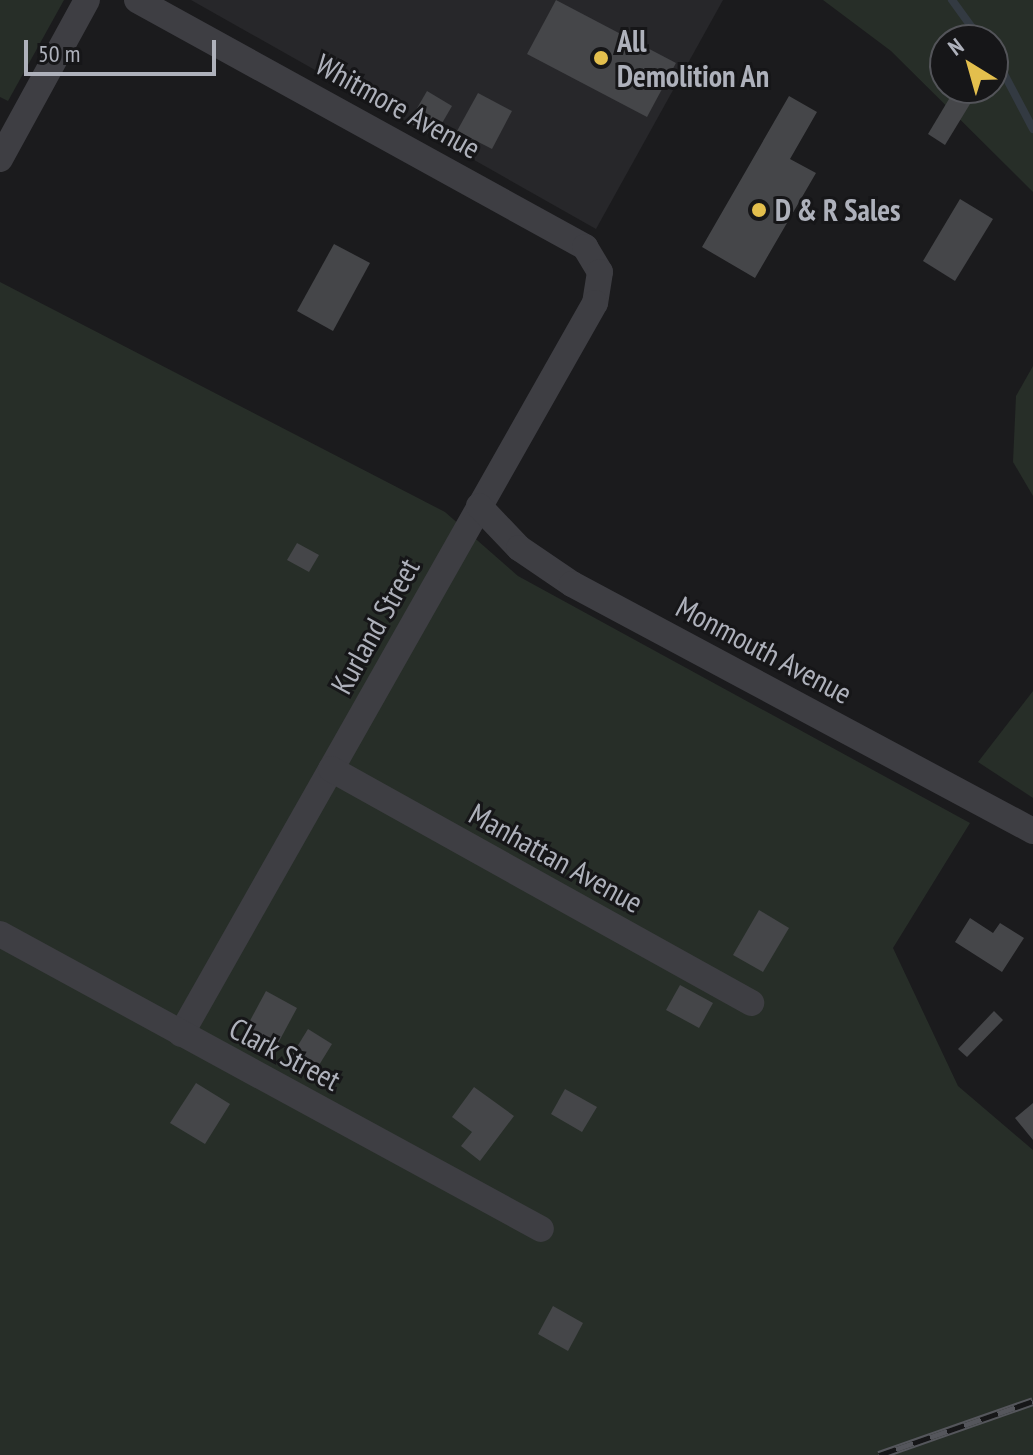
<!DOCTYPE html>
<html>
<head>
<meta charset="utf-8">
<style>
  body { margin:0 }
  #map { position:relative; width:1033px; height:1455px; overflow:hidden; background:#1b1b1d; font-family:"PT Sans Narrow",sans-serif }
  div>[style] { position:absolute }
  .built>* { inset:0; background:#27272a }
  .green>* { inset:0; background:#272e28 }
  .stream>* { height:8px; margin:-4px; padding:0 4px; transform-origin:4px; border-radius:4px; background:#333a42 }
  .building>* { inset:0; background:#454649 }
  .minor>* { height:26px; margin:-13px; padding:0 13px; transform-origin:13px; border-radius:13px; background:#3e3e43 }
  .rail>* { height:9px; margin-top:-4.5px; transform-origin:0; background:repeating-linear-gradient(90deg,#161618 0 18px,#55565c 0 36px); box-sizing:border-box; border-block:2px solid #55565c }
  .dots>* { width:22px; height:22px; translate:-50% -50%; box-sizing:border-box; border:4px solid #161618; border-radius:50% }
  span { translate:-50% -50%; white-space:nowrap; text-align:center; line-height:1.15; -webkit-text-stroke:6px #161618; paint-order:stroke }
  .poi-label { font-size:30px; color:#aeb1bb; font-weight:700 }
  .left { translate:0 -50%; text-align:left }
  .street-label { font-size:30px; color:#aeb1bb }
  .north { position:absolute; left:929px; top:24px; width:80px; height:80px; box-sizing:border-box; background:#161618; border:2px solid #535459; border-radius:50%; rotate:323deg; font-size:22px; font-weight:700; line-height:32px; text-align:center; color:#aeb1bb }
  .north::after { content:''; display:block; margin:auto; width:28px; height:36px; background:#e3bf4d; clip-path:polygon(50% 0,100% 100%,50% 72%,0 100%) }
  .scale { position:absolute; left:24px; top:40px; width:192px; height:36px; box-sizing:border-box; border:4px solid #aeb1bb; border-top:0; padding-left:10px; font-size:24px; line-height:28px; white-space:nowrap; color:#aeb1bb; -webkit-text-stroke:6px #161618; paint-order:stroke }
</style>
</head>
<body>
<div id="map">
  <div class="built">
    <i style="clip-path:polygon(191px 0,723px 0,596px 229px)"></i>
  </div>
  <div class="green">
    <i style="clip-path:polygon(0 0,64px 0,8px 101px,0 97px)"></i>
    <i style="clip-path:polygon(evenodd,823px 0,1033px 0,1033px 192px,891px 51px,823px 0,945px 40px,993px 40px,993px 88px,945px 88px,945px 40px)"></i>
    <i style="clip-path:polygon(0 282px,445px 512px,518px 576px,970px 823px,893px 948px,958px 1086px,1033px 1150px,1033px 1455px,0 1455px)"></i>
    <i style="clip-path:polygon(1033px 366px,1033px 496px,1013px 462px,1016px 396px)"></i>
    <i style="clip-path:polygon(1033px 691px,1033px 798px,978px 762px)"></i>
  </div>
  <div class="stream">
    <i style="left:952px;top:0;width:49px;rotate:54.1deg"></i>
    <i style="left:993px;top:53px;width:86px;rotate:62.2deg"></i>
  </div>
  <div class="building">
    <i style="clip-path:polygon(556px 0,676px 63px,647px 117px,527px 54px)"></i>
    <i style="clip-path:polygon(427px 91px,452px 106px,434px 137px,409px 122px)"></i>
    <i style="clip-path:polygon(478px 93px,512px 111px,492px 149px,457px 131px)"></i>
    <i style="clip-path:polygon(952px 94px,970px 104px,945px 145px,928px 134px)"></i>
    <i style="clip-path:polygon(789px 96px,817px 112px,790px 159px,816px 173px,755px 278px,702px 247px)"></i>
    <i style="clip-path:polygon(960px 199px,993px 219px,955px 281px,923px 261px)"></i>
    <i style="clip-path:polygon(334px 244px,370px 263px,333px 331px,297px 311px)"></i>
    <i style="clip-path:polygon(297px 543px,319px 555px,309px 572px,287px 560px)"></i>
    <i style="clip-path:polygon(759px 910px,789px 928px,763px 972px,733px 955px)"></i>
    <i style="clip-path:polygon(970px 918px,993px 933px,1000px 923px,1024px 938px,1002px 972px,955px 942px)"></i>
    <i style="clip-path:polygon(680px 985px,713px 1003px,699px 1028px,666px 1010px)"></i>
    <i style="clip-path:polygon(266px 991px,297px 1008px,276px 1047px,245px 1030px)"></i>
    <i style="clip-path:polygon(994px 1011px,1003px 1020px,967px 1057px,958px 1049px)"></i>
    <i style="clip-path:polygon(308px 1029px,332px 1044px,316px 1070px,292px 1055px)"></i>
    <i style="clip-path:polygon(196px 1083px,230px 1104px,205px 1144px,170px 1123px)"></i>
    <i style="clip-path:polygon(474px 1087px,514px 1116px,480px 1161px,461px 1146px,472px 1132px,452px 1117px)"></i>
    <i style="clip-path:polygon(565px 1089px,597px 1107px,582px 1132px,551px 1114px)"></i>
    <i style="clip-path:polygon(1033px 1103px,1033px 1140px,1015px 1118px)"></i>
    <i style="clip-path:polygon(553px 1306px,583px 1323px,568px 1351px,538px 1334px)"></i>
  </div>
  <div class="minor">
    <i style="left:137px;top:0;width:512px;rotate:28.87deg"></i>
    <i style="left:585px;top:247px;width:29px;rotate:59deg"></i>
    <i style="left:600px;top:272px;width:31px;rotate:99deg"></i>
    <i style="left:595px;top:303px;width:840px;rotate:119.52deg"></i>
    <i style="left:0;top:159px;width:181px;rotate:-61.3deg"></i>
    <i style="left:479px;top:506px;width:58px;rotate:46.4deg"></i>
    <i style="left:519px;top:548px;width:64px;rotate:34.2deg"></i>
    <i style="left:572px;top:584px;width:523px;rotate:28.18deg"></i>
    <i style="left:331px;top:769px;width:481px;rotate:29.1deg"></i>
    <i style="left:0;top:934px;width:616px;rotate:28.6deg"></i>
  </div>
  <div class="rail">
    <i style="left:879px;top:1455px;width:163px;rotate:-19.3deg"></i>
  </div>
  <div class="dots">
    <i style="left:601px;top:58px;background:#e3bf4d"></i>
    <i style="left:759px;top:210px;background:#e3bf4d"></i>
  </div>
  <div class="poi-label">
    <span class="left" style="left:617px;top:58px">All<br>Demolition An</span>
    <span class="left" style="left:775px;top:210px">D &amp; R Sales</span>
  </div>
  <div class="street-label">
    <span style="left:398px;top:106px;rotate:29deg">Whitmore Avenue</span>
    <span style="left:375px;top:626px;rotate:-61deg">Kurland Street</span>
    <span style="left:764px;top:650px;rotate:28deg">Monmouth Avenue</span>
    <span style="left:556px;top:858px;rotate:29deg">Manhattan Avenue</span>
    <span style="left:285px;top:1054px;rotate:28deg">Clark Street</span>
  </div>
  <div class="north">N</div>
  <div class="scale">50 m</div>
</div>
</body>
</html>
